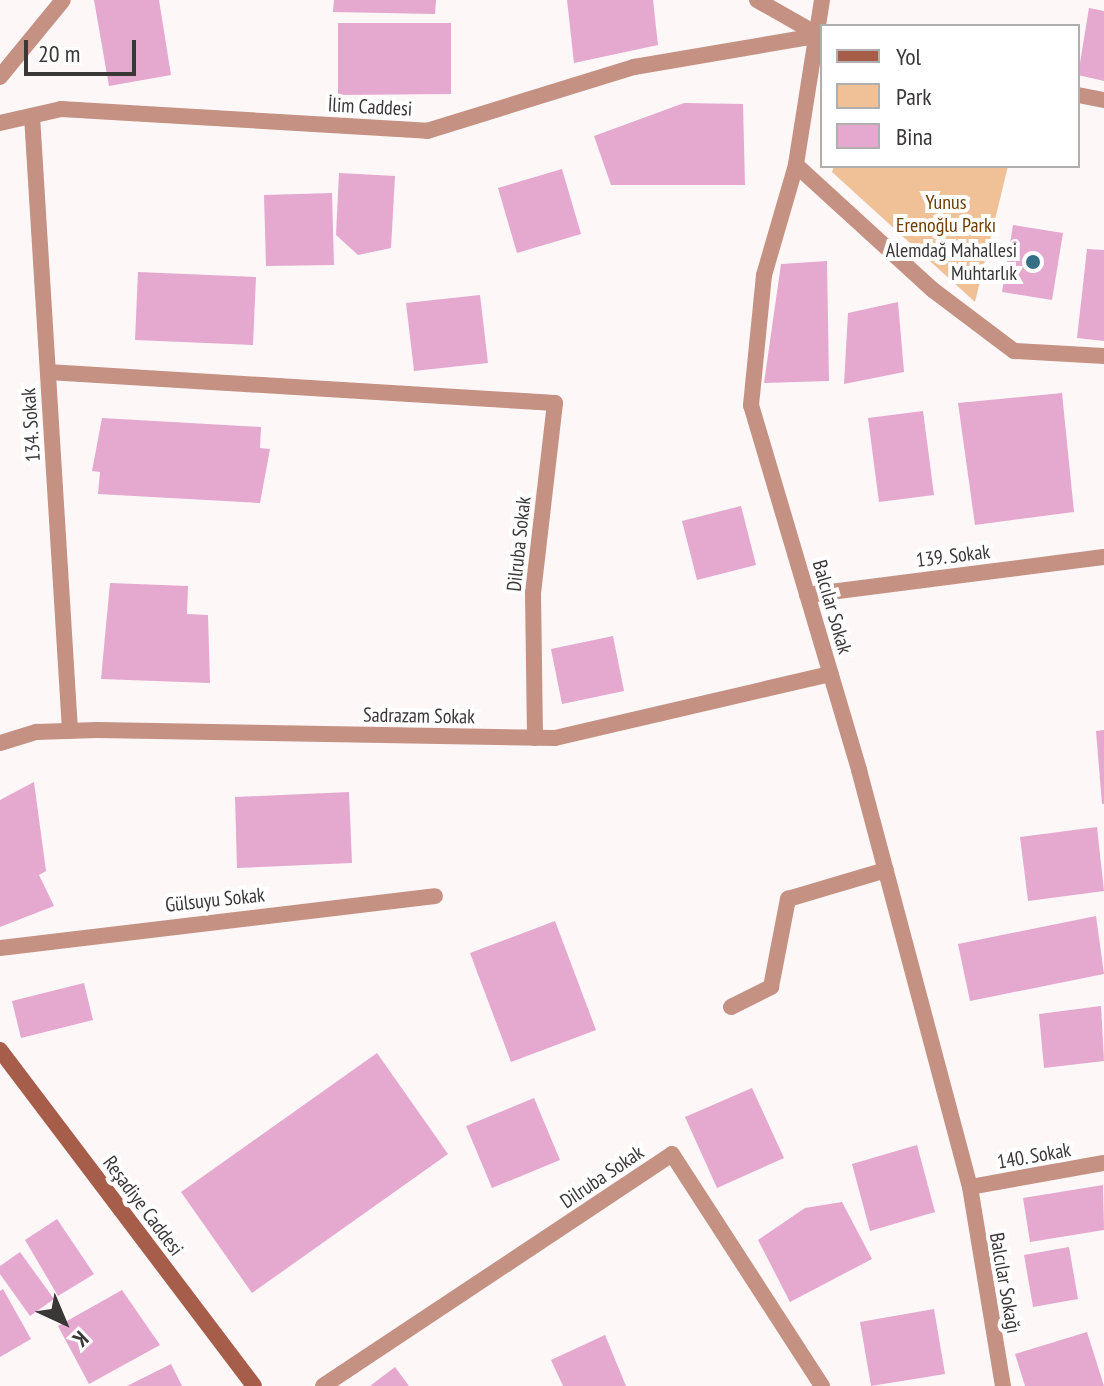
<!DOCTYPE html>
<html>
<head>
<meta charset="utf-8">
<style>
  body { margin:0 }
  #map { position:relative; width:1104px; height:1386px; overflow:hidden; background:#fef7f8; font-family:"PT Sans Narrow",sans-serif }
  div>[style] { position:absolute }
  .green>* { inset:0; background:#f0c197 }
  .building>* { inset:0; background:#e5a8cf }
  .minor>* { height:16px; margin:-8px; padding:0 8px; transform-origin:8px; border-radius:8px; background:#c49183 }
  .secondary>* { height:16px; margin:-8px; padding:0 8px; transform-origin:8px; border-radius:8px; background:#a65d4a }
  .dots>* { width:22px; height:22px; translate:-50% -50%; box-sizing:border-box; border:4px solid #fff; border-radius:50% }
  span { translate:-50% -50%; white-space:nowrap; text-align:center; line-height:1.15; -webkit-text-stroke:8px #fff; paint-order:stroke }
  .street-label { font-size:20px; color:#3a3737 }
  .park-label { font-size:20px; color:#6e3e00 }
  .poi-label { font-size:20px; color:#3a3737 }
  .right { translate:-100% -50%; text-align:right }
  .legend { position:absolute; left:820px; top:24px; width:260px; height:144px; box-sizing:border-box; background:#fff; border:2px solid #b0afaf; margin:0; padding:10px 14px; list-style:none; font-size:24px; color:#3a3737 }
  .legend li { display:flex; align-items:center; gap:16px; height:40px }
  .legend b { width:40px; border:2px solid #b0afaf }
  .north { position:absolute; left:24px; top:1282px; width:80px; height:80px; -webkit-text-stroke:6px #fff; paint-order:stroke; rotate:136deg; font-size:22px; font-weight:700; line-height:32px; text-align:center; color:#3a3737 }
  .north::after { content:''; display:block; margin:auto; width:28px; height:36px; background:#3a3737; clip-path:polygon(50% 0,100% 100%,50% 72%,0 100%) }
  .scale { position:absolute; left:24px; top:40px; width:112px; height:36px; box-sizing:border-box; border:4px solid #3a3737; border-top:0; padding-left:10px; font-size:24px; line-height:28px; white-space:nowrap; color:#3a3737; -webkit-text-stroke:6px #fff; paint-order:stroke }
</style>
</head>
<body>
<div id="map">
  <div class="green">
    <i style="clip-path:polygon(834px 166px,1008px 166px,975px 302px,832px 172px)"></i>
  </div>
  <div class="building">
    <i style="clip-path:polygon(94px 0,159px 0,171px 75px,109px 86px)"></i>
    <i style="clip-path:polygon(334px 0,436px 0,435px 14px,333px 12px)"></i>
    <i style="clip-path:polygon(567px 0,653px 0,658px 45px,574px 63px)"></i>
    <i style="clip-path:polygon(1089px 8px,1104px 11px,1104px 81px,1078px 75px)"></i>
    <i style="clip-path:polygon(338px 23px,451px 23px,451px 94px,338px 95px)"></i>
    <i style="clip-path:polygon(684px 103px,743px 104px,745px 185px,611px 185px,594px 136px)"></i>
    <i style="clip-path:polygon(562px 169px,581px 234px,517px 253px,498px 188px)"></i>
    <i style="clip-path:polygon(339px 173px,395px 176px,391px 248px,358px 255px,336px 235px)"></i>
    <i style="clip-path:polygon(332px 193px,334px 265px,266px 266px,264px 195px)"></i>
    <i style="clip-path:polygon(1013px 225px,1063px 233px,1052px 300px,1002px 292px)"></i>
    <i style="clip-path:polygon(1087px 249px,1104px 250px,1104px 341px,1077px 338px)"></i>
    <i style="clip-path:polygon(827px 261px,829px 381px,764px 383px,781px 264px)"></i>
    <i style="clip-path:polygon(138px 272px,256px 277px,253px 345px,135px 340px)"></i>
    <i style="clip-path:polygon(480px 295px,488px 363px,414px 371px,406px 303px)"></i>
    <i style="clip-path:polygon(898px 302px,904px 372px,844px 384px,848px 313px)"></i>
    <i style="clip-path:polygon(1062px 393px,1074px 512px,975px 525px,958px 403px)"></i>
    <i style="clip-path:polygon(923px 411px,934px 495px,879px 502px,868px 418px)"></i>
    <i style="clip-path:polygon(102px 418px,261px 427px,260px 448px,270px 449px,260px 503px,98px 494px,100px 472px,92px 471px)"></i>
    <i style="clip-path:polygon(741px 506px,756px 565px,697px 580px,682px 521px)"></i>
    <i style="clip-path:polygon(110px 583px,188px 586px,187px 614px,208px 615px,210px 683px,101px 679px)"></i>
    <i style="clip-path:polygon(613px 636px,624px 691px,562px 704px,551px 649px)"></i>
    <i style="clip-path:polygon(1104px 730px,1104px 804px,1102px 804px,1096px 731px)"></i>
    <i style="clip-path:polygon(34px 782px,46px 871px,39px 875px,54px 906px,0 927px,0 800px)"></i>
    <i style="clip-path:polygon(349px 792px,352px 863px,237px 868px,235px 797px)"></i>
    <i style="clip-path:polygon(1097px 827px,1104px 891px,1028px 901px,1020px 837px)"></i>
    <i style="clip-path:polygon(1096px 916px,1104px 974px,970px 1001px,958px 944px)"></i>
    <i style="clip-path:polygon(555px 921px,596px 1030px,511px 1062px,470px 953px)"></i>
    <i style="clip-path:polygon(84px 983px,93px 1020px,21px 1038px,12px 1001px)"></i>
    <i style="clip-path:polygon(1101px 1006px,1104px 1061px,1044px 1068px,1039px 1014px)"></i>
    <i style="clip-path:polygon(377px 1053px,448px 1154px,252px 1293px,181px 1192px)"></i>
    <i style="clip-path:polygon(752px 1088px,784px 1158px,717px 1188px,685px 1117px)"></i>
    <i style="clip-path:polygon(534px 1098px,560px 1160px,492px 1188px,466px 1126px)"></i>
    <i style="clip-path:polygon(917px 1145px,935px 1212px,870px 1231px,852px 1164px)"></i>
    <i style="clip-path:polygon(1103px 1185px,1104px 1230px,1030px 1242px,1023px 1198px)"></i>
    <i style="clip-path:polygon(842px 1202px,872px 1259px,790px 1302px,758px 1240px,805px 1208px)"></i>
    <i style="clip-path:polygon(57px 1219px,94px 1274px,58px 1296px,25px 1240px)"></i>
    <i style="clip-path:polygon(1069px 1247px,1078px 1299px,1033px 1307px,1024px 1255px)"></i>
    <i style="clip-path:polygon(20px 1252px,54px 1299px,30px 1316px,0 1274px,0 1266px)"></i>
    <i style="clip-path:polygon(3px 1289px,31px 1339px,0 1357px,0 1291px)"></i>
    <i style="clip-path:polygon(122px 1290px,160px 1345px,89px 1384px,58px 1326px)"></i>
    <i style="clip-path:polygon(934px 1309px,945px 1374px,871px 1386px,860px 1322px)"></i>
    <i style="clip-path:polygon(1087px 1332px,1104px 1386px,1025px 1386px,1015px 1354px)"></i>
    <i style="clip-path:polygon(605px 1335px,626px 1386px,563px 1386px,551px 1360px)"></i>
    <i style="clip-path:polygon(171px 1364px,182px 1386px,127px 1386px)"></i>
    <i style="clip-path:polygon(395px 1367px,409px 1386px,370px 1386px)"></i>
  </div>
  <div class="minor">
    <i style="left:757px;top:0;width:67px;rotate:29.6deg"></i>
    <i style="left:822px;top:0;width:167px;rotate:99deg"></i>
    <i style="left:796px;top:165px;width:115px;rotate:106.2deg"></i>
    <i style="left:764px;top:275px;width:131px;rotate:95.7deg"></i>
    <i style="left:751px;top:405px;width:381px;rotate:73.5deg"></i>
    <i style="left:859px;top:770px;width:432px;rotate:75.1deg"></i>
    <i style="left:970px;top:1187px;width:202px;rotate:80.6deg"></i>
    <i style="left:0;top:77px;width:99px;rotate:-50.7deg"></i>
    <i style="left:1078px;top:95px;width:26px;rotate:11deg"></i>
    <i style="left:32px;top:116px;width:616px;rotate:86.46deg"></i>
    <i style="left:0;top:123px;width:63px;rotate:-12.9deg"></i>
    <i style="left:61px;top:109px;width:367px;rotate:3.4deg"></i>
    <i style="left:427px;top:131px;width:217px;rotate:-17.2deg"></i>
    <i style="left:634px;top:67px;width:191px;rotate:-9.7deg"></i>
    <i style="left:796px;top:165px;width:185px;rotate:42.4deg"></i>
    <i style="left:933px;top:290px;width:101px;rotate:37deg"></i>
    <i style="left:1014px;top:351px;width:90px;rotate:3.2deg"></i>
    <i style="left:48px;top:372px;width:508px;rotate:3.5deg"></i>
    <i style="left:555px;top:403px;width:191px;rotate:96.6deg"></i>
    <i style="left:533px;top:593px;width:145px;rotate:89.2deg"></i>
    <i style="left:807px;top:595px;width:299px;rotate:-7.3deg"></i>
    <i style="left:0;top:743px;width:38px;rotate:-17deg"></i>
    <i style="left:36px;top:732px;width:61px;rotate:-1.9deg"></i>
    <i style="left:97px;top:730px;width:458px;rotate:1deg"></i>
    <i style="left:555px;top:738px;width:283px;rotate:-13.1deg"></i>
    <i style="left:0;top:948px;width:438px;rotate:-6.8deg"></i>
    <i style="left:731px;top:1007px;width:45px;rotate:-26.6deg"></i>
    <i style="left:771px;top:987px;width:90px;rotate:-79.1deg"></i>
    <i style="left:788px;top:899px;width:102px;rotate:-16.5deg"></i>
    <i style="left:970px;top:1187px;width:136px;rotate:-10.2deg"></i>
    <i style="left:323px;top:1386px;width:419px;rotate:-33.6deg"></i>
    <i style="left:672px;top:1154px;width:276px;rotate:57.1deg"></i>
  </div>
  <div class="secondary">
    <i style="left:0;top:1050px;width:421px;rotate:52.9deg"></i>
  </div>
  <div class="dots">
    <i style="left:1033px;top:262px;background:#356e87"></i>
  </div>
  <div class="street-label">
    <span style="left:370px;top:107px;rotate:3deg">İlim Caddesi</span>
    <span style="left:31px;top:425px;rotate:-94deg">134. Sokak</span>
    <span style="left:519px;top:544px;rotate:-84deg">Dilruba Sokak</span>
    <span style="left:953px;top:556px;rotate:-7deg">139. Sokak</span>
    <span style="left:832px;top:607px;rotate:74deg">Balcılar Sokak</span>
    <span style="left:419px;top:716px;rotate:1deg">Sadrazam Sokak</span>
    <span style="left:215px;top:900px;rotate:-6deg">Gülsuyu Sokak</span>
    <span style="left:1034px;top:1156px;rotate:-10deg">140. Sokak</span>
    <span style="left:602px;top:1177px;rotate:-34deg">Dilruba Sokak</span>
    <span style="left:143px;top:1206px;rotate:53deg">Reşadiye Caddesi</span>
    <span style="left:1005px;top:1283px;rotate:80deg">Balcılar Sokağı</span>
  </div>
  <div class="park-label">
    <span style="left:946px;top:214px">Yunus<br>Erenoğlu Parkı</span>
  </div>
  <div class="poi-label">
    <span class="right" style="left:1017px;top:262px">Alemdağ Mahallesi<br>Muhtarlık</span>
  </div>
  <ul class="legend">
  <li><b style="height:10px;background:#a65d4a"></b>Yol</li>
  <li><b style="height:22px;background:#f0c197"></b>Park</li>
  <li><b style="height:22px;background:#e5a8cf"></b>Bina</li>
  </ul>
  <div class="north">K</div>
  <div class="scale">20 m</div>
</div>
</body>
</html>
